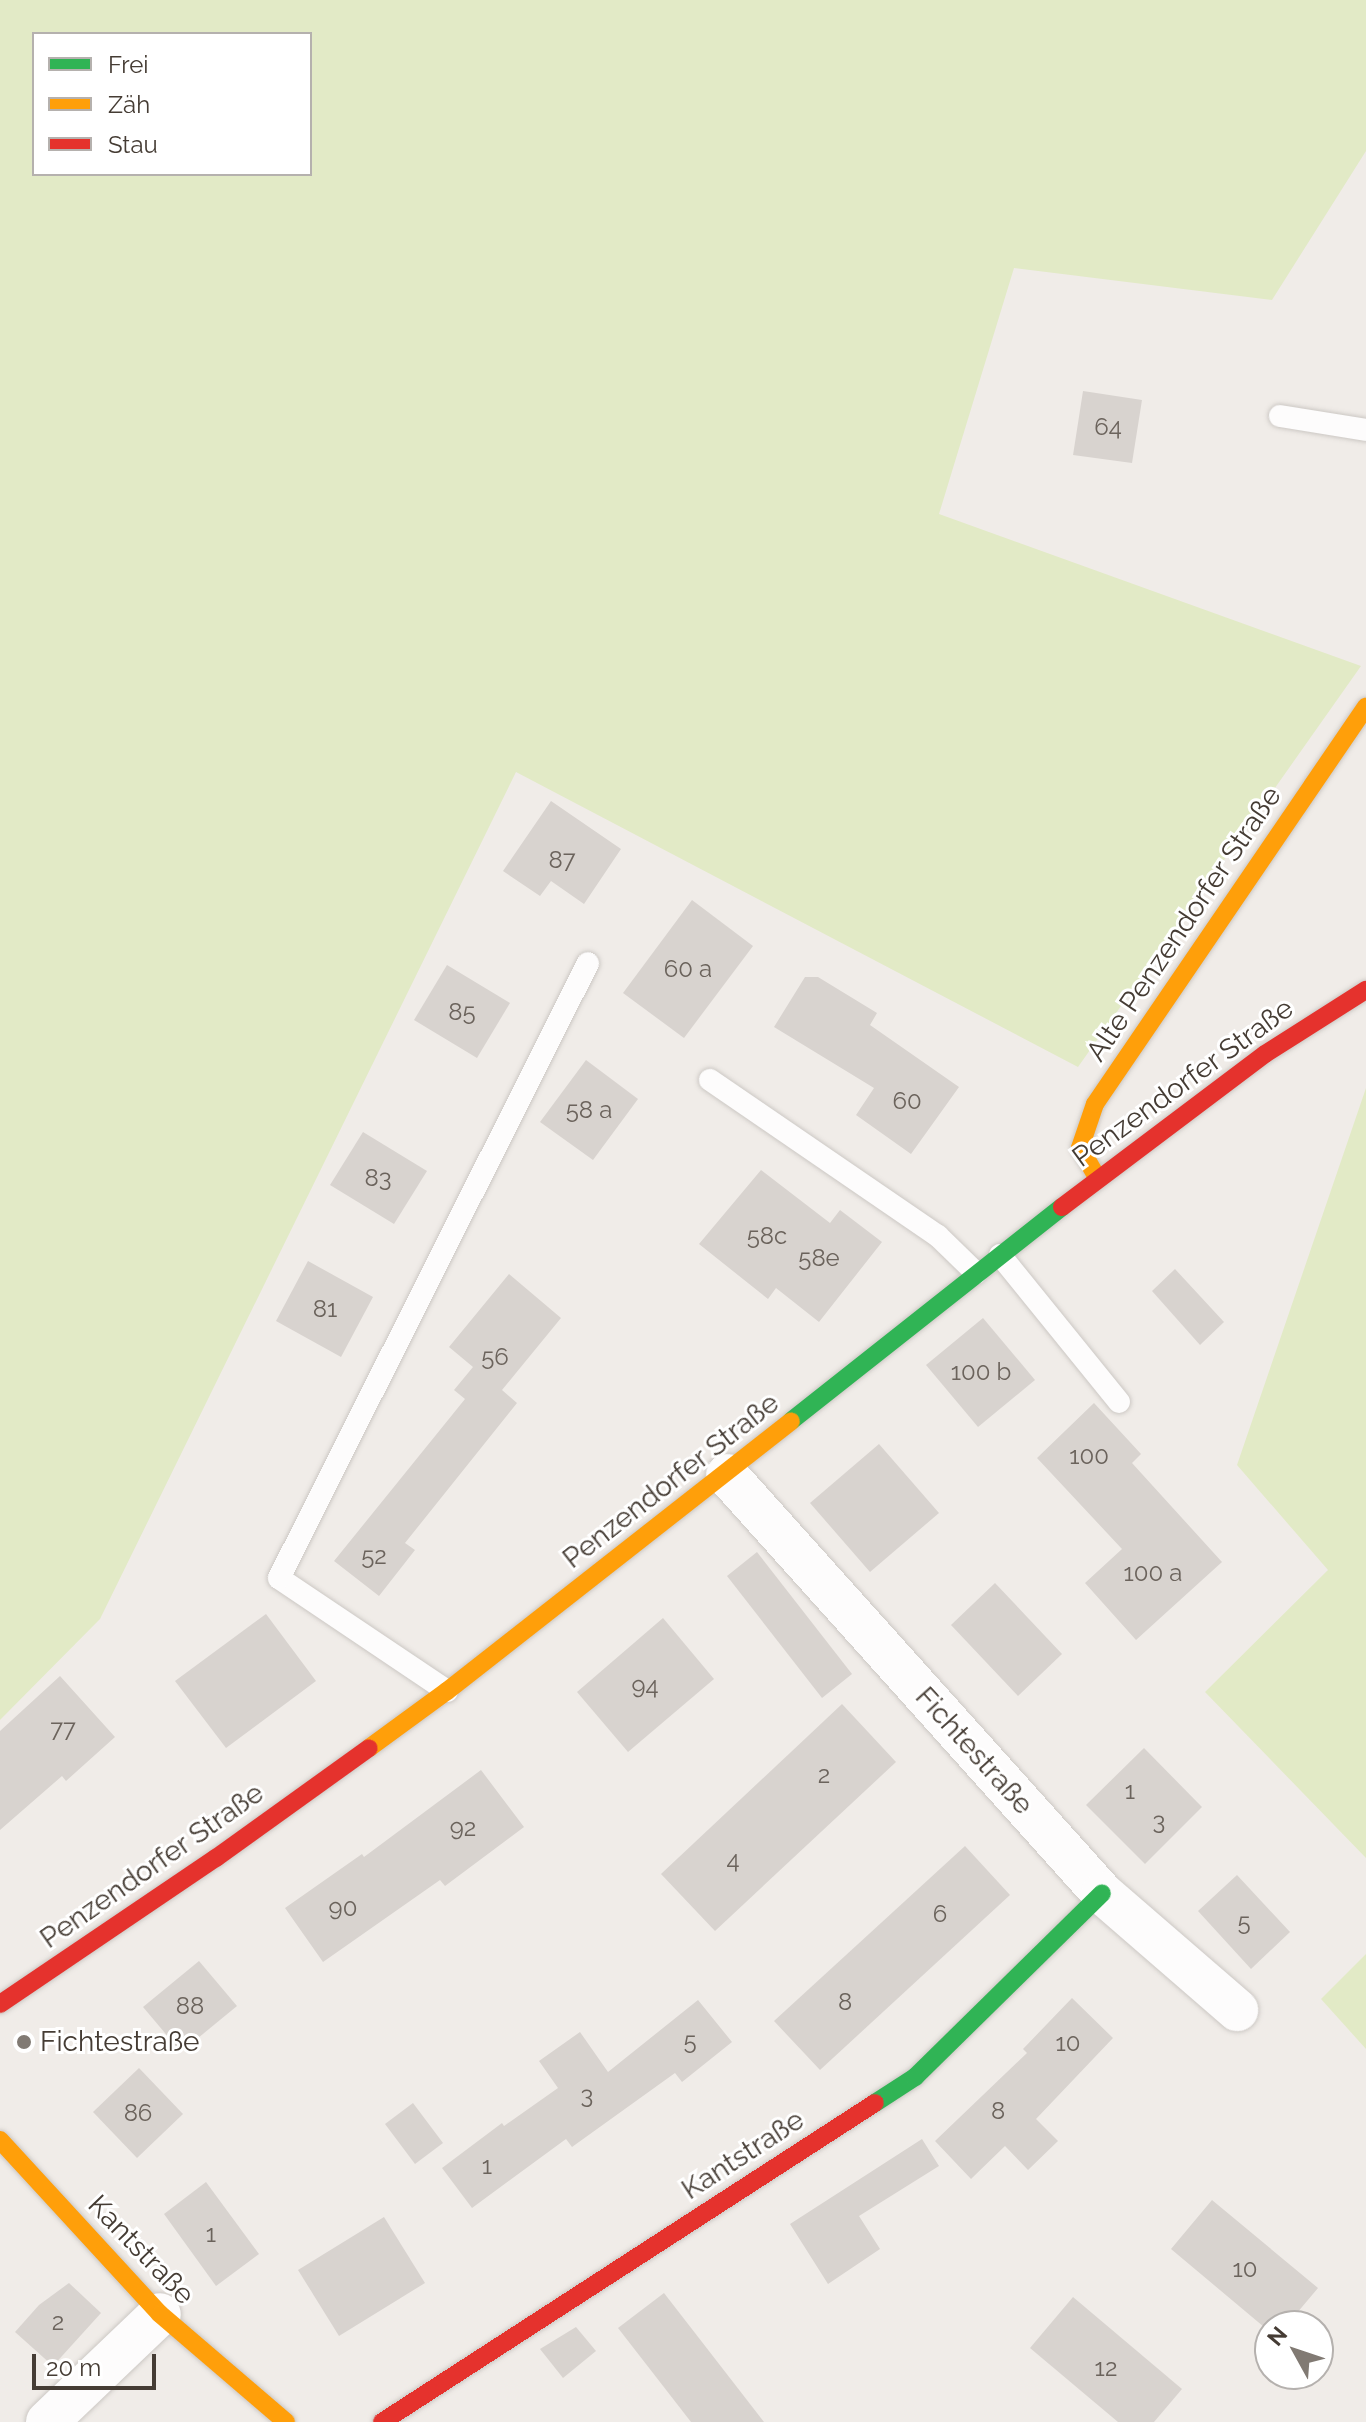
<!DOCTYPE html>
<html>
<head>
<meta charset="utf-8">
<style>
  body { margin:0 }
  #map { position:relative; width:1366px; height:2422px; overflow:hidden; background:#f0ece8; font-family:Raleway,sans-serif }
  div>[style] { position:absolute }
  .green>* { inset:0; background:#e2eac6 }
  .building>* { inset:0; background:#d8d3cf }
  .roads { filter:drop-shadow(0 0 2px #ccc8c4) drop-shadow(0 0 2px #ccc8c4) }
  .lane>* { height:22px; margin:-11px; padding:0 11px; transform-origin:11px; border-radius:11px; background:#fdfcfc }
  .street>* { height:42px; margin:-21px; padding:0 21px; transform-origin:21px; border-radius:21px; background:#fdfcfc }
  .fast>* { height:18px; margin:-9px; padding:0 9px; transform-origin:9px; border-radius:9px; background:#30b455 }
  .slow>* { height:18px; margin:-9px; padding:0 9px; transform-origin:9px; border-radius:9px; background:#ff9f0a }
  .jam>* { height:18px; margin:-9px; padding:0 9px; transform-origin:9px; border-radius:9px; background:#e5322d }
  .dots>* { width:22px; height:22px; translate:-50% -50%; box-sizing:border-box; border:4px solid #fff; border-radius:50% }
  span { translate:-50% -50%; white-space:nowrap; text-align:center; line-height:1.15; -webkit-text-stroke:6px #fff; paint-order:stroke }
  .number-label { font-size:24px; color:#6b635c }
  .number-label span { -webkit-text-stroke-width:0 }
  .street-label { font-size:28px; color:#453c34 }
  .poi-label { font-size:28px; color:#453c34 }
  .left { translate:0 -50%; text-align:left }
  .legend { position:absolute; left:32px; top:32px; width:280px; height:144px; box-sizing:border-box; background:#fff; border:2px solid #b5b1ae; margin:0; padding:10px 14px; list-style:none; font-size:24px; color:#453c34 }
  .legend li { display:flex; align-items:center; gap:16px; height:40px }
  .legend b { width:40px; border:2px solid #b5b1ae }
  .north { position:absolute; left:1254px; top:2310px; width:80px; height:80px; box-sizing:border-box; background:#fff; border:2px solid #b5b1ae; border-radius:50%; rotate:310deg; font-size:22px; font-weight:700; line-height:32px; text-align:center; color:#453c34 }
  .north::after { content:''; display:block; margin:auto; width:28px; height:36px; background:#817a73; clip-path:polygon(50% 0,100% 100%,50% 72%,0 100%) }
  .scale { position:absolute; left:32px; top:2354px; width:124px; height:36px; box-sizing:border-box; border:4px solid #453c34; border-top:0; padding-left:10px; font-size:24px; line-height:28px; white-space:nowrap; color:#453c34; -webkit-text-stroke:6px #fff; paint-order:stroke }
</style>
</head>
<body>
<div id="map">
  <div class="green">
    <i style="clip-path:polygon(evenodd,0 0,1366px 0,1366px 151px,1272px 300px,1014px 268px,939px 514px,1361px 666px,1078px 1067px,516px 772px,100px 1619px,0 1720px,0 0,34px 34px,310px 34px,310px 174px,34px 174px,34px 34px)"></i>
    <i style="clip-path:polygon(1366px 1088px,1366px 1858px,1205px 1692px,1328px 1570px,1237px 1465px)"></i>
    <i style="clip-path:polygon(1366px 1954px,1366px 2049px,1321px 1999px)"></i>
  </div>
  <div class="building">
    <i style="clip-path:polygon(1083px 391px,1142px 400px,1132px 463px,1073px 455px)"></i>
    <i style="clip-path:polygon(551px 801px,621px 849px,584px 904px,551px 881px,540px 896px,503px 871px)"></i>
    <i style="clip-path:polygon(692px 900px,753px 946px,684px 1038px,623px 993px)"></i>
    <i style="clip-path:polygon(447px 965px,510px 1003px,477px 1058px,414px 1020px)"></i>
    <i style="clip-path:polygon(805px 977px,818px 977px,877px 1013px,870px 1025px,959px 1087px,911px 1154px,856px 1115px,874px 1088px,774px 1027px)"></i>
    <i style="clip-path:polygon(586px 1060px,638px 1099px,593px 1160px,540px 1122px)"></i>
    <i style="clip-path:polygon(363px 1132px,427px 1171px,394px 1224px,330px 1185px)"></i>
    <i style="clip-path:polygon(761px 1170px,830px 1223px,840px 1210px,882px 1242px,819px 1322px,776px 1288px,768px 1299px,699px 1244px)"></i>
    <i style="clip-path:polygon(308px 1261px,373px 1297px,341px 1357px,276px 1321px)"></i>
    <i style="clip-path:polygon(1175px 1269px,1224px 1322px,1200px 1345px,1152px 1291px)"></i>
    <i style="clip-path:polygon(509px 1274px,561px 1318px,502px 1390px,517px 1403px,405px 1543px,415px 1550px,379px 1596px,334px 1561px,465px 1399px,454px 1390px,473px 1367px,449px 1347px)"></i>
    <i style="clip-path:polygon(983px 1318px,1035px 1380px,978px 1427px,926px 1365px)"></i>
    <i style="clip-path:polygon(1094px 1403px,1141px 1454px,1132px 1463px,1222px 1562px,1136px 1640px,1085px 1583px,1122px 1549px,1037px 1458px)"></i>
    <i style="clip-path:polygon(879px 1444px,939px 1513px,870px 1572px,810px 1503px)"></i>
    <i style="clip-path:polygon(757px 1552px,852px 1674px,822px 1698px,727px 1576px)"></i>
    <i style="clip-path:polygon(995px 1583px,1062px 1654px,1018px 1696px,951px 1625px)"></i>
    <i style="clip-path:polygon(266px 1614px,316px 1681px,226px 1748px,175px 1681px)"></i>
    <i style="clip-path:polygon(663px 1618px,714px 1679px,628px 1752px,577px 1692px)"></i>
    <i style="clip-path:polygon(60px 1676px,115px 1737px,66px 1781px,62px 1776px,0 1830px,0 1731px)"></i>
    <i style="clip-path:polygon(842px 1704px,896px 1762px,715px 1931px,661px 1874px)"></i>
    <i style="clip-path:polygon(1144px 1748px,1202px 1807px,1145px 1864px,1086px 1805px)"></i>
    <i style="clip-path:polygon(481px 1770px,524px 1827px,445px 1886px,440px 1880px,323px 1962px,285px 1908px,362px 1854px,364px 1857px)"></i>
    <i style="clip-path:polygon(965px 1846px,1010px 1895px,820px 2070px,774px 2021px)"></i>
    <i style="clip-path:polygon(1237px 1875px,1290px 1932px,1251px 1969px,1198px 1911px)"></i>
    <i style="clip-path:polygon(199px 1961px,237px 2006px,181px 2052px,143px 2007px)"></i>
    <i style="clip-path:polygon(1072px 1998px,1113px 2038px,1036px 2119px,1058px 2141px,1028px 2170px,1005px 2146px,971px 2179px,935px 2141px,1027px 2053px,1023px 2049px)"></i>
    <i style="clip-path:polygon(698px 2000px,732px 2042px,682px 2082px,675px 2073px,572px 2147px,566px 2139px,472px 2208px,442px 2168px,502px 2123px,504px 2126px,558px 2088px,539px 2061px,580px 2032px,608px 2072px)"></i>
    <i style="clip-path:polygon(139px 2068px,183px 2114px,137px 2158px,93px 2112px)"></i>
    <i style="clip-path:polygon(413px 2103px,443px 2143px,415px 2164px,385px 2124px)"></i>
    <i style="clip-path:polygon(922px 2139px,939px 2166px,859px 2216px,880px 2249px,828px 2284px,790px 2224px)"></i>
    <i style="clip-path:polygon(206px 2182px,259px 2254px,216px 2286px,164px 2214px)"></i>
    <i style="clip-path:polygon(1212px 2200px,1318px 2288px,1286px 2326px,1270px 2318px,1270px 2332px,1171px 2249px)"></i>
    <i style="clip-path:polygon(384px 2217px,425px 2283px,339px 2336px,298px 2270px)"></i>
    <i style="clip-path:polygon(69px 2283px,101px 2313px,53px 2366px,15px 2332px,39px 2305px)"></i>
    <i style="clip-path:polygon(664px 2293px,764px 2422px,691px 2422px,618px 2328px)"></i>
    <i style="clip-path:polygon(1073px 2297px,1182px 2389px,1154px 2422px,1118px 2422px,1030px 2348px)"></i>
    <i style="clip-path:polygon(576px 2327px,596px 2351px,563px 2378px,540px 2349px)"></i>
  </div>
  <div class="roads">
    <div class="lane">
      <i style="left:1280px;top:416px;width:87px;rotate:9.2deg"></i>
      <i style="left:710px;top:1080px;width:276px;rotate:34.4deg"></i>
      <i style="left:938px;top:1236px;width:53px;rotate:44.2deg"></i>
      <i style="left:1000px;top:1255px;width:189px;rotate:51deg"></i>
      <i style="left:447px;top:1691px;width:202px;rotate:-146.1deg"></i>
      <i style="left:279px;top:1578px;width:688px;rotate:-63.32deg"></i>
    </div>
    <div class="street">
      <i style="left:727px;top:1475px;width:562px;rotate:48.1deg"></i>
      <i style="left:1102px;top:1893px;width:179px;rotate:40.9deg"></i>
      <i style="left:47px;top:2422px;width:156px;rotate:-43.7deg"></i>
    </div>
    <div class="fast">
      <i style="left:791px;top:1421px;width:345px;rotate:-38.3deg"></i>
      <i style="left:875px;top:2103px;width:48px;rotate:-33deg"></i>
      <i style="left:915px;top:2077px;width:262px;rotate:-44.5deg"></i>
    </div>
    <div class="slow">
      <i style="left:1098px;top:1179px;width:36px;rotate:-120deg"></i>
      <i style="left:1080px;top:1148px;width:46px;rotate:-71.2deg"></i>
      <i style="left:1095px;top:1104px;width:481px;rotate:-55.7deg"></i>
      <i style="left:369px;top:1748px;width:97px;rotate:-36.2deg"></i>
      <i style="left:447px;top:1691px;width:437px;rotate:-38.1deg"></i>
      <i style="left:0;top:2140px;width:236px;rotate:47.4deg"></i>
      <i style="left:160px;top:2314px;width:166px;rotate:40.6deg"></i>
    </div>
    <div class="jam">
      <i style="left:1062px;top:1207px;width:254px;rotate:-37deg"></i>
      <i style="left:1265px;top:1054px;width:120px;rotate:-32.4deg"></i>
      <i style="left:0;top:2004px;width:261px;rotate:-34.1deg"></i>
      <i style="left:216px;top:1858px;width:188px;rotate:-35.7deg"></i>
      <i style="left:382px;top:2422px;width:587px;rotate:-32.91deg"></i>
    </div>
  </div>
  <div class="dots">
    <i style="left:24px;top:2042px;background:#817a73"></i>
  </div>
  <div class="number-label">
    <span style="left:1108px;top:427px">64</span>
    <span style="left:562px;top:860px">87</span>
    <span style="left:688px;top:969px">60 a</span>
    <span style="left:462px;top:1012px">85</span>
    <span style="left:907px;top:1101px">60</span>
    <span style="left:589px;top:1110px">58 a</span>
    <span style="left:378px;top:1178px">83</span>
    <span style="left:767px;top:1236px">58c</span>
    <span style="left:819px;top:1258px">58e</span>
    <span style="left:325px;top:1309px">81</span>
    <span style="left:495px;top:1357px">56</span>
    <span style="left:981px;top:1372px">100 b</span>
    <span style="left:1089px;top:1456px">100</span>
    <span style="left:374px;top:1556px">52</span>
    <span style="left:1153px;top:1573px">100 a</span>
    <span style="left:645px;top:1686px">94</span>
    <span style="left:63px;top:1729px">77</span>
    <span style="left:824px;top:1775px">2</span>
    <span style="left:1130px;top:1791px">1</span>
    <span style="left:1159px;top:1821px">3</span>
    <span style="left:463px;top:1828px">92</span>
    <span style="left:733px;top:1860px">4</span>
    <span style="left:343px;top:1908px">90</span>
    <span style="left:940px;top:1914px">6</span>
    <span style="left:1244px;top:1922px">5</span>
    <span style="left:845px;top:2002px">8</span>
    <span style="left:190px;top:2006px">88</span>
    <span style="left:690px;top:2041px">5</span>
    <span style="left:1068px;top:2043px">10</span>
    <span style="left:587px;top:2095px">3</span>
    <span style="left:998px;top:2111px">8</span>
    <span style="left:138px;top:2113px">86</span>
    <span style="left:487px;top:2166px">1</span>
    <span style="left:211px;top:2234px">1</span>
    <span style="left:1245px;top:2269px">10</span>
    <span style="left:58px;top:2322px">2</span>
    <span style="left:1106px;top:2368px">12</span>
  </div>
  <div class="street-label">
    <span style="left:1184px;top:924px;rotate:-56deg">Alte Penzendorfer Straße</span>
    <span style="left:1183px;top:1083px;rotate:-36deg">Penzendorfer Straße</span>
    <span style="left:671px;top:1481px;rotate:-38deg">Penzendorfer Straße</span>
    <span style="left:974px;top:1751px;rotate:48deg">Fichtestraße</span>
    <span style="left:152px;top:1866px;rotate:-35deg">Penzendorfer Straße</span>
    <span style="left:743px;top:2155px;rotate:-33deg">Kantstraße</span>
    <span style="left:141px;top:2250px;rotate:46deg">Kantstraße</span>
  </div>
  <div class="poi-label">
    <span class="left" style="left:40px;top:2042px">Fichtestraße</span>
  </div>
  <ul class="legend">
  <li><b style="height:10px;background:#30b455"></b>Frei</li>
  <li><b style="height:10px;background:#ff9f0a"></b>Zäh</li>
  <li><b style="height:10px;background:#e5322d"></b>Stau</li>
  </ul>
  <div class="north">N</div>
  <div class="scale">20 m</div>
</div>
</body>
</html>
